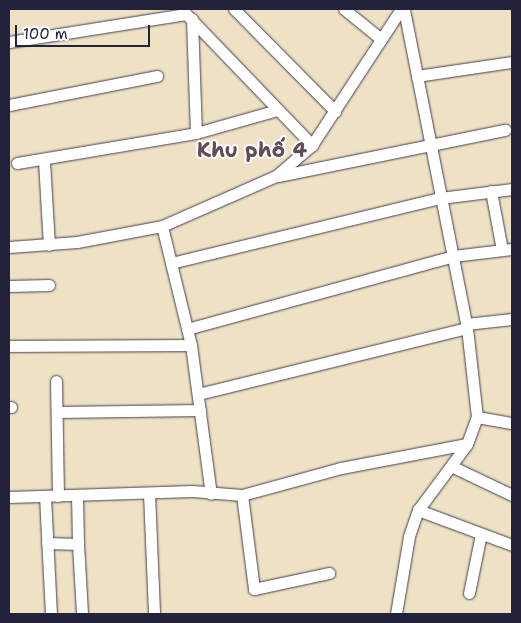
<!DOCTYPE html>
<html>
<head>
<meta charset="utf-8">
<style>
  body { margin:0 }
  #map { position:relative; width:521px; height:623px; overflow:hidden; background:#efe2c4; font-family:"Shantell Sans",sans-serif }
  div>[style] { position:absolute }
  .roads { filter:drop-shadow(0 0 1px #413f50) drop-shadow(0 0 1px #413f50) }
  .minor>* { height:11px; margin:-5.5px; padding:0 5.5px; transform-origin:5.5px; border-radius:5.5px; background:#fff }
  span { translate:-50% -50%; white-space:nowrap; text-align:center; line-height:1.15; -webkit-text-stroke:4px #fff; paint-order:stroke }
  .quarter-label { font-size:21px; color:#624c57; font-weight:700 }
  .frame { position:absolute; inset:0; border:10px solid #22223b; pointer-events:none }
  .scale { position:absolute; left:15px; top:25px; width:135px; height:22px; box-sizing:border-box; border:2px solid #22223b; border-top:0; padding-left:6px; font-size:15px; line-height:18px; white-space:nowrap; color:#22223b; -webkit-text-stroke:4px #fff; paint-order:stroke }
</style>
</head>
<body>
<div id="map">
  <div class="roads">
    <div class="minor">
      <i style="left:234px;top:9px;width:144px;rotate:45.3deg"></i>
      <i style="left:344px;top:9px;width:48px;rotate:39deg"></i>
      <i style="left:192px;top:19px;width:114px;rotate:88deg"></i>
      <i style="left:9px;top:42px;width:179px;rotate:-9deg"></i>
      <i style="left:186px;top:14px;width:182px;rotate:46.1deg"></i>
      <i style="left:417px;top:76px;width:96px;rotate:-8.4deg"></i>
      <i style="left:9px;top:105px;width:151px;rotate:-11.1deg"></i>
      <i style="left:44px;top:161px;width:84px;rotate:86.6deg"></i>
      <i style="left:17px;top:163px;width:181px;rotate:-9.5deg"></i>
      <i style="left:196px;top:133px;width:81px;rotate:-15.8deg"></i>
      <i style="left:278px;top:176px;width:232px;rotate:-11.5deg"></i>
      <i style="left:491px;top:191px;width:60px;rotate:79.4deg"></i>
      <i style="left:162px;top:226px;width:122px;rotate:76.3deg"></i>
      <i style="left:191px;top:345px;width:150px;rotate:82.4deg"></i>
      <i style="left:9px;top:247px;width:68px;rotate:-4.2deg"></i>
      <i style="left:77px;top:242px;width:86px;rotate:-10.7deg"></i>
      <i style="left:162px;top:226px;width:124px;rotate:-23.7deg"></i>
      <i style="left:276px;top:176px;width:48px;rotate:-40.7deg"></i>
      <i style="left:312px;top:145px;width:163px;rotate:-56.8deg"></i>
      <i style="left:171px;top:263px;width:277px;rotate:-13.6deg"></i>
      <i style="left:440px;top:198px;width:73px;rotate:-7.1deg"></i>
      <i style="left:9px;top:286px;width:40px;rotate:-1.4deg"></i>
      <i style="left:466px;top:324px;width:46px;rotate:-6.2deg"></i>
      <i style="left:187px;top:329px;width:276px;rotate:-15.3deg"></i>
      <i style="left:453px;top:256px;width:59px;rotate:-6.8deg"></i>
      <i style="left:9px;top:346px;width:182px;rotate:-0.3deg"></i>
      <i style="left:56px;top:381px;width:115px;rotate:89deg"></i>
      <i style="left:198px;top:394px;width:277px;rotate:-13.8deg"></i>
      <i style="left:9px;top:407px;width:2px"></i>
      <i style="left:58px;top:412px;width:142px;rotate:-0.8deg"></i>
      <i style="left:477px;top:417px;width:36px;rotate:10deg"></i>
      <i style="left:451px;top:466px;width:68px;rotate:25.4deg"></i>
      <i style="left:149px;top:493px;width:121px;rotate:87.6deg"></i>
      <i style="left:77px;top:495px;width:49px;rotate:88.8deg"></i>
      <i style="left:242px;top:495px;width:95px;rotate:82.7deg"></i>
      <i style="left:254px;top:589px;width:77px;rotate:-12deg"></i>
      <i style="left:45px;top:496px;width:118px;rotate:87.1deg"></i>
      <i style="left:9px;top:497px;width:183px;rotate:-1.9deg"></i>
      <i style="left:192px;top:491px;width:50px;rotate:4.6deg"></i>
      <i style="left:242px;top:495px;width:103px;rotate:-15.3deg"></i>
      <i style="left:341px;top:468px;width:128px;rotate:-10.8deg"></i>
      <i style="left:418px;top:510px;width:100px;rotate:20.4deg"></i>
      <i style="left:47px;top:543px;width:31px;rotate:2deg"></i>
      <i style="left:78px;top:544px;width:70px;rotate:86.7deg"></i>
      <i style="left:469px;top:593px;width:60px;rotate:-78.5deg"></i>
      <i style="left:396px;top:614px;width:79px;rotate:-80.5deg"></i>
      <i style="left:409px;top:536px;width:28px;rotate:-71deg"></i>
      <i style="left:418px;top:510px;width:82px;rotate:-53.4deg"></i>
      <i style="left:467px;top:444px;width:29px;rotate:-70deg"></i>
      <i style="left:477px;top:417px;width:90px;rotate:-96.4deg"></i>
      <i style="left:467px;top:328px;width:325px;rotate:-101.2deg"></i>
    </div>
  </div>
  <div class="quarter-label">
    <span style="left:252px;top:150px">Khu phố 4</span>
  </div>
  <div class="frame"></div>
  <div class="scale">100 m</div>
</div>
</body>
</html>
